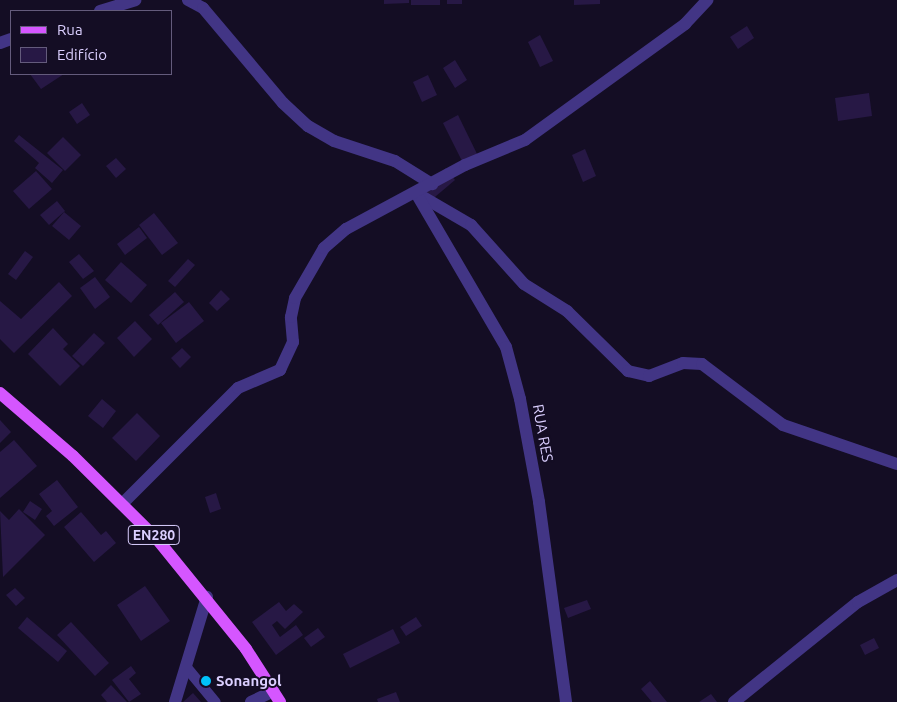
<!DOCTYPE html>
<html>
<head>
<meta charset="utf-8">
<style>
  body { margin:0 }
  #map { position:relative; width:897px; height:702px; overflow:hidden; background:#140d24; font-family:Ubuntu,sans-serif }
  div>[style] { position:absolute }
  .building>* { inset:0; background:#271845 }
  .service>* { height:11px; margin:-5.5px; padding:0 5.5px; transform-origin:5.5px; border-radius:5.5px; background:#423585 }
  .minor>* { height:12px; margin:-6px; padding:0 6px; transform-origin:6px; border-radius:6px; background:#423585 }
  .primary>* { height:12px; margin:-6px; padding:0 6px; transform-origin:6px; border-radius:6px; background:#d556ff }
  .dots>* { width:14px; height:14px; translate:-50% -50%; box-sizing:border-box; border:2px solid #140d24; border-radius:50% }
  span { translate:-50% -50%; white-space:nowrap; text-align:center; line-height:1.15; -webkit-text-stroke:4px #140d24; paint-order:stroke }
  .shield-label span { padding:1px 4px; background:#140d24; border:1px solid; border-radius:4px; -webkit-text-stroke-width:0 }
  .shield-label { font-size:14px; color:#dbcfff; font-weight:700 }
  .street-label { font-size:15px; color:#dbcfff }
  .poi-label { font-size:15px; color:#dbcfff; font-weight:700 }
  .left { translate:0 -50%; text-align:left }
  .legend { position:absolute; left:10px; top:10px; width:162px; height:65px; box-sizing:border-box; background:#140d24; border:1px solid #645b7c; margin:0; padding:6px 9px; list-style:none; font-size:15px; color:#dbcfff }
  .legend li { display:flex; align-items:center; gap:10px; height:25px }
  .legend b { width:25px; border:1px solid #645b7c }
</style>
</head>
<body>
<div id="map">
  <div class="building">
    <i style="clip-path:polygon(384px 0,409px 0,409px 3px,384px 4px)"></i>
    <i style="clip-path:polygon(411px 0,440px 0,440px 5px,411px 5px)"></i>
    <i style="clip-path:polygon(447px 0,462px 0,462px 4px,447px 4px)"></i>
    <i style="clip-path:polygon(574px 0,600px 0,600px 4px,574px 5px)"></i>
    <i style="clip-path:polygon(747px 26px,754px 38px,738px 49px,730px 37px)"></i>
    <i style="clip-path:polygon(540px 35px,553px 61px,540px 67px,528px 42px)"></i>
    <i style="clip-path:polygon(455px 60px,467px 80px,455px 88px,443px 68px)"></i>
    <i style="clip-path:polygon(30px 74px,64px 74px,41px 89px)"></i>
    <i style="clip-path:polygon(428px 75px,437px 95px,422px 102px,413px 82px)"></i>
    <i style="clip-path:polygon(869px 93px,872px 116px,838px 121px,835px 98px)"></i>
    <i style="clip-path:polygon(82px 103px,90px 115px,77px 124px,69px 112px)"></i>
    <i style="clip-path:polygon(458px 115px,480px 160px,465px 167px,443px 123px)"></i>
    <i style="clip-path:polygon(19px 135px,63px 170px,52px 183px,35px 168px,39px 163px,14px 141px)"></i>
    <i style="clip-path:polygon(63px 137px,81px 155px,65px 171px,47px 153px)"></i>
    <i style="clip-path:polygon(585px 149px,596px 176px,583px 182px,572px 155px)"></i>
    <i style="clip-path:polygon(116px 158px,126px 169px,116px 178px,106px 166px)"></i>
    <i style="clip-path:polygon(446px 168px,455px 180px,429px 202px,419px 190px)"></i>
    <i style="clip-path:polygon(36px 171px,52px 189px,29px 209px,13px 191px)"></i>
    <i style="clip-path:polygon(57px 201px,65px 211px,49px 225px,40px 215px)"></i>
    <i style="clip-path:polygon(64px 212px,81px 226px,69px 240px,52px 226px)"></i>
    <i style="clip-path:polygon(154px 213px,178px 243px,162px 255px,139px 225px)"></i>
    <i style="clip-path:polygon(139px 227px,147px 238px,125px 255px,117px 244px)"></i>
    <i style="clip-path:polygon(25px 251px,33px 257px,16px 280px,8px 274px)"></i>
    <i style="clip-path:polygon(79px 254px,94px 271px,83px 279px,69px 262px)"></i>
    <i style="clip-path:polygon(188px 259px,195px 265px,175px 287px,168px 281px)"></i>
    <i style="clip-path:polygon(121px 262px,147px 285px,131px 303px,105px 280px)"></i>
    <i style="clip-path:polygon(95px 277px,110px 297px,95px 309px,80px 288px)"></i>
    <i style="clip-path:polygon(59px 282px,72px 296px,14px 353px,0 339px,0 301px,21px 319px)"></i>
    <i style="clip-path:polygon(221px 290px,230px 299px,217px 311px,209px 303px)"></i>
    <i style="clip-path:polygon(175px 292px,184px 302px,158px 325px,149px 315px)"></i>
    <i style="clip-path:polygon(189px 302px,204px 321px,176px 343px,161px 323px)"></i>
    <i style="clip-path:polygon(135px 321px,152px 339px,134px 357px,117px 338px)"></i>
    <i style="clip-path:polygon(53px 328px,68px 344px,63px 349px,80px 366px,60px 386px,28px 354px)"></i>
    <i style="clip-path:polygon(94px 333px,105px 343px,83px 366px,72px 356px)"></i>
    <i style="clip-path:polygon(182px 348px,191px 357px,180px 368px,171px 358px)"></i>
    <i style="clip-path:polygon(102px 399px,116px 411px,103px 428px,88px 416px)"></i>
    <i style="clip-path:polygon(137px 413px,160px 436px,136px 461px,112px 438px)"></i>
    <i style="clip-path:polygon(0 420px,11px 432px,0 443px)"></i>
    <i style="clip-path:polygon(14px 440px,37px 466px,0 498px,0 452px)"></i>
    <i style="clip-path:polygon(57px 480px,78px 507px,54px 526px,46px 516px,52px 511px,39px 494px)"></i>
    <i style="clip-path:polygon(216px 493px,221px 509px,210px 513px,205px 497px)"></i>
    <i style="clip-path:polygon(30px 501px,42px 509px,35px 520px,23px 512px)"></i>
    <i style="clip-path:polygon(19px 509px,45px 535px,3px 577px,0 511px,9px 520px)"></i>
    <i style="clip-path:polygon(81px 512px,101px 535px,106px 531px,116px 543px,94px 562px,64px 527px)"></i>
    <i style="clip-path:polygon(145px 586px,170px 621px,141px 641px,117px 605px)"></i>
    <i style="clip-path:polygon(15px 588px,25px 598px,16px 606px,6px 595px)"></i>
    <i style="clip-path:polygon(587px 600px,591px 609px,568px 618px,564px 608px)"></i>
    <i style="clip-path:polygon(279px 602px,286px 611px,294px 604px,303px 612px,285px 629px,277px 621px,272px 625px,280px 637px,296px 625px,303px 635px,276px 655px,252px 622px)"></i>
    <i style="clip-path:polygon(27px 617px,67px 651px,58px 662px,18px 628px)"></i>
    <i style="clip-path:polygon(416px 617px,422px 626px,406px 636px,400px 627px)"></i>
    <i style="clip-path:polygon(71px 622px,109px 663px,95px 676px,57px 635px)"></i>
    <i style="clip-path:polygon(318px 628px,325px 637px,311px 647px,304px 638px)"></i>
    <i style="clip-path:polygon(393px 629px,400px 643px,350px 668px,343px 654px)"></i>
    <i style="clip-path:polygon(874px 638px,879px 648px,865px 655px,860px 645px)"></i>
    <i style="clip-path:polygon(131px 666px,136px 673px,129px 679px,141px 694px,129px 702px,112px 680px)"></i>
    <i style="clip-path:polygon(650px 681px,667px 702px,652px 702px,641px 689px)"></i>
    <i style="clip-path:polygon(111px 685px,127px 702px,107px 702px,101px 695px)"></i>
    <i style="clip-path:polygon(396px 692px,400px 702px,378px 702px,377px 699px)"></i>
    <i style="clip-path:polygon(193px 693px,201px 702px,183px 702px)"></i>
    <i style="clip-path:polygon(711px 694px,717px 702px,699px 702px)"></i>
  </div>
  <div class="service">
    <i style="left:186px;top:667px;width:45px;rotate:50.4deg"></i>
  </div>
  <div class="minor">
    <i style="left:188px;top:0;width:17px;rotate:28deg"></i>
    <i style="left:203px;top:8px;width:124px;rotate:49.9deg"></i>
    <i style="left:283px;top:103px;width:34px;rotate:43deg"></i>
    <i style="left:308px;top:126px;width:30px;rotate:30deg"></i>
    <i style="left:334px;top:141px;width:64px;rotate:18.2deg"></i>
    <i style="left:395px;top:161px;width:44px;rotate:31.9deg"></i>
    <i style="left:100px;top:11px;width:37px;rotate:-17deg"></i>
    <i style="left:0;top:43px;width:12px;rotate:-20deg"></i>
    <i style="left:416px;top:193px;width:64px;rotate:30.2deg"></i>
    <i style="left:471px;top:225px;width:79px;rotate:48.1deg"></i>
    <i style="left:524px;top:284px;width:51px;rotate:32.1deg"></i>
    <i style="left:567px;top:311px;width:86px;rotate:44.5deg"></i>
    <i style="left:628px;top:371px;width:22px;rotate:13deg"></i>
    <i style="left:649px;top:376px;width:36px;rotate:-21deg"></i>
    <i style="left:683px;top:363px;width:19px;rotate:3deg"></i>
    <i style="left:702px;top:364px;width:101px;rotate:37deg"></i>
    <i style="left:783px;top:425px;width:120px;rotate:18.9deg"></i>
    <i style="left:416px;top:193px;width:178px;rotate:59.7deg"></i>
    <i style="left:506px;top:347px;width:54px;rotate:74.9deg"></i>
    <i style="left:520px;top:399px;width:105px;rotate:79.5deg"></i>
    <i style="left:539px;top:502px;width:202px;rotate:82.3deg"></i>
    <i style="left:123px;top:503px;width:163px;rotate:-45deg"></i>
    <i style="left:238px;top:388px;width:46px;rotate:-23.2deg"></i>
    <i style="left:280px;top:370px;width:31px;rotate:-65deg"></i>
    <i style="left:293px;top:342px;width:25px;rotate:-95deg"></i>
    <i style="left:291px;top:317px;width:19px;rotate:-78deg"></i>
    <i style="left:295px;top:298px;width:58px;rotate:-59.9deg"></i>
    <i style="left:324px;top:248px;width:29px;rotate:-41deg"></i>
    <i style="left:346px;top:229px;width:135px;rotate:-28.3deg"></i>
    <i style="left:465px;top:165px;width:65px;rotate:-22.6deg"></i>
    <i style="left:525px;top:140px;width:198px;rotate:-35.9deg"></i>
    <i style="left:685px;top:24px;width:33px;rotate:-47deg"></i>
    <i style="left:175px;top:702px;width:110px;rotate:-73.1deg"></i>
    <i style="left:251px;top:702px;width:25px;rotate:-26deg"></i>
    <i style="left:734px;top:702px;width:159px;rotate:-38.9deg"></i>
    <i style="left:858px;top:602px;width:45px;rotate:-29.4deg"></i>
  </div>
  <div class="primary">
    <i style="left:0;top:393px;width:96px;rotate:40.8deg"></i>
    <i style="left:73px;top:456px;width:118px;rotate:44.7deg"></i>
    <i style="left:157px;top:539px;width:141px;rotate:51deg"></i>
    <i style="left:246px;top:649px;width:63px;rotate:57.3deg"></i>
  </div>
  <div class="dots">
    <i style="left:206px;top:681px;background:#00c2fa"></i>
  </div>
  <div class="shield-label">
    <span style="left:154px;top:535px">EN280</span>
  </div>
  <div class="street-label">
    <span style="left:543px;top:433px;rotate:80deg">RUA RES</span>
  </div>
  <div class="poi-label">
    <span class="left" style="left:216px;top:681px">Sonangol</span>
  </div>
  <ul class="legend">
  <li><b style="height:6px;background:#d556ff"></b>Rua</li>
  <li><b style="height:14px;background:#271845"></b>Edifício</li>
  </ul>
</div>
</body>
</html>
